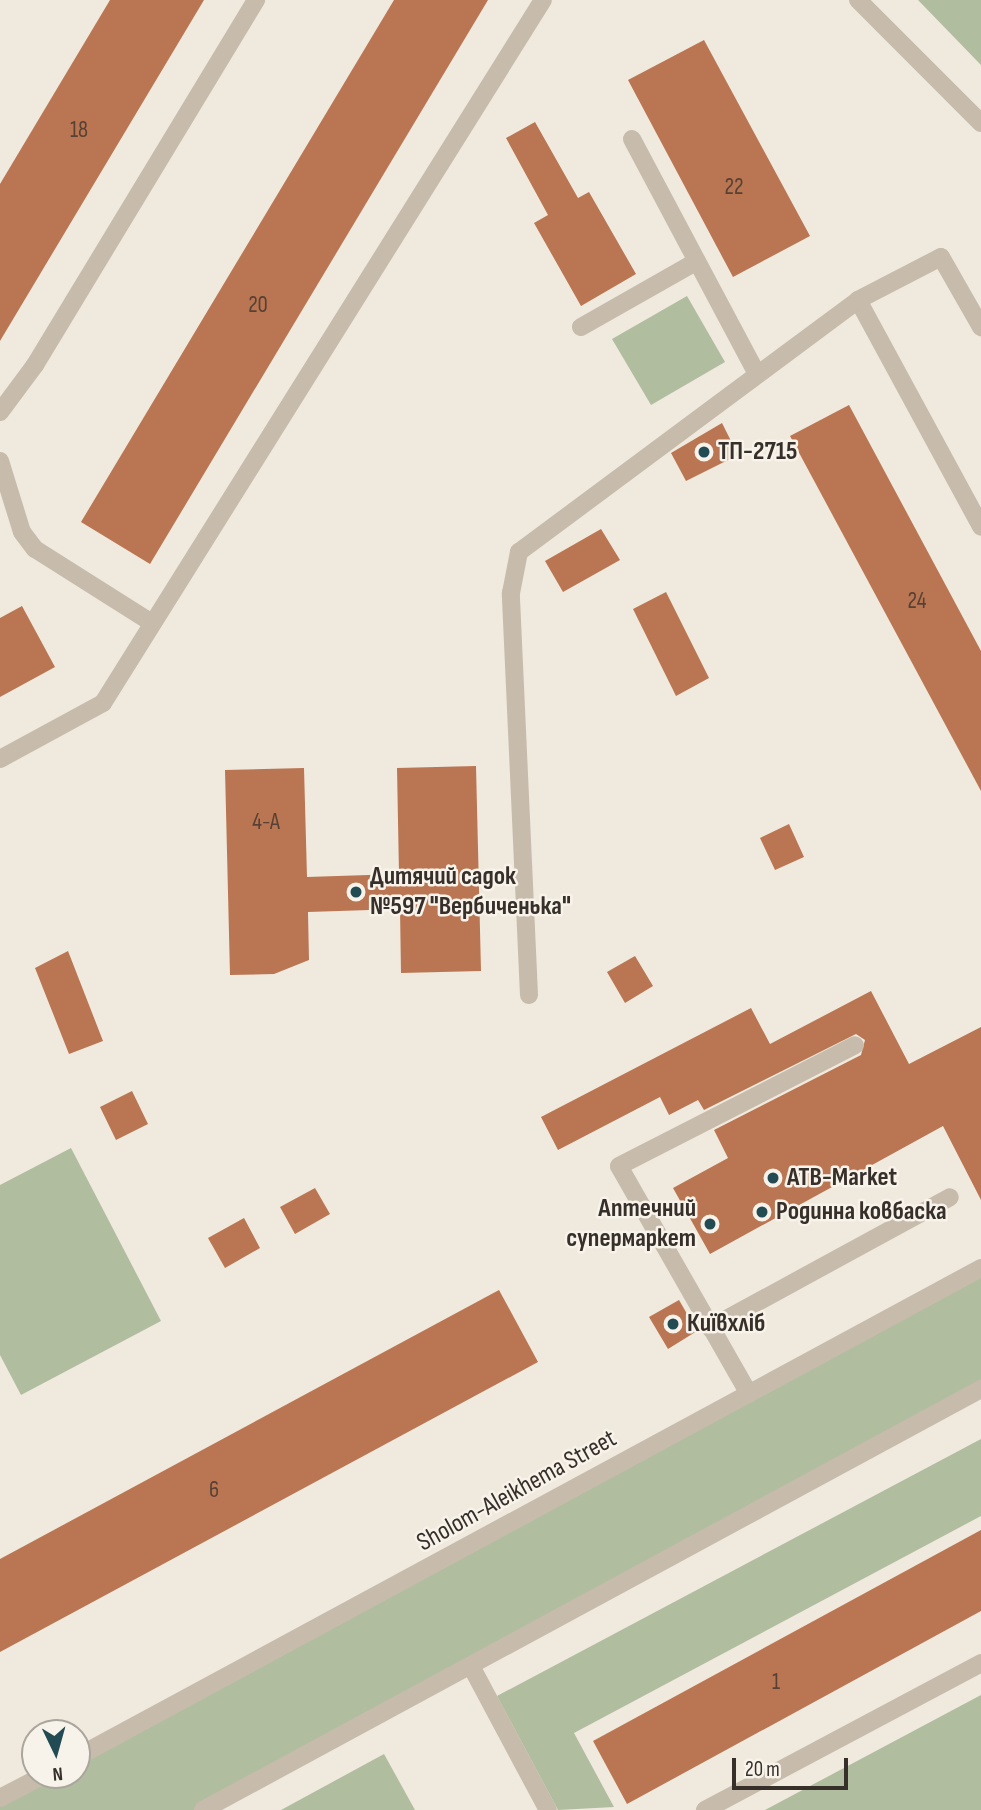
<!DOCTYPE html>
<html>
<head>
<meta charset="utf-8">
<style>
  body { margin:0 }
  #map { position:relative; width:981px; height:1810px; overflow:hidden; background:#f0e9de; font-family:"Sofia Sans Condensed",sans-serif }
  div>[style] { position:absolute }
  .green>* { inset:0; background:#b0be9f }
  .building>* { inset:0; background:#ba7652 }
  .minor>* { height:18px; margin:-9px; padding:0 9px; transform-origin:9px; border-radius:9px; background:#c7bbab }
  .dots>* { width:19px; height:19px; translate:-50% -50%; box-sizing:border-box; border:4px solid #f8f3ea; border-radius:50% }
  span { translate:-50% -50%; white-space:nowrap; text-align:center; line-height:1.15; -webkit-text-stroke:5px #f8f3ea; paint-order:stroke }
  .number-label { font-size:23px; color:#574134 }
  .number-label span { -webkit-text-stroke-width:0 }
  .poi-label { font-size:26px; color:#362f2a; font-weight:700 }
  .left { translate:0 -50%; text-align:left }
  .right { translate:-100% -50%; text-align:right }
  .street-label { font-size:26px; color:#362f2a }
  .north { position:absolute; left:21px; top:1719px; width:70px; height:70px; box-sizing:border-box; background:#f8f3ea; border:2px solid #aaa59d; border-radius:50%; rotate:175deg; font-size:19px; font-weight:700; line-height:28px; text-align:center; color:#362f2a }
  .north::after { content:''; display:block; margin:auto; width:24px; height:32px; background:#234b53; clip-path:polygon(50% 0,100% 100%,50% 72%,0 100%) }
  .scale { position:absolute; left:732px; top:1758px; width:116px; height:32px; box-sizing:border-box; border:4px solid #362f2a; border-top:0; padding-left:9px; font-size:21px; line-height:24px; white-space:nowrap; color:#362f2a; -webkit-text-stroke:5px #f8f3ea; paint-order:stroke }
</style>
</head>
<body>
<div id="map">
  <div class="green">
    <i style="clip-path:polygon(918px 0,981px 0,981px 65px)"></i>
    <i style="clip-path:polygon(687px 296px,725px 362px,651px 405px,612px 339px)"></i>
    <i style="clip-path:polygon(71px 1148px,161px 1321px,21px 1395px,0 1355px,0 1185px)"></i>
    <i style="clip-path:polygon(981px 1268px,981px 1388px,203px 1810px,0 1810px,0 1798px,44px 1775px,77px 1775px,77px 1757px)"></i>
    <i style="clip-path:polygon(981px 1439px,981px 1516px,574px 1733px,614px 1807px,558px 1810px,497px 1696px)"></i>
    <i style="clip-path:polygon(981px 1695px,981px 1810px,765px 1810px)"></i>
    <i style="clip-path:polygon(384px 1754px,415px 1810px,281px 1810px)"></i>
  </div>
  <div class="building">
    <i style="clip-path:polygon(110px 0,204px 0,0 341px,0 184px)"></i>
    <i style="clip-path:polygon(394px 0,488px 0,150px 564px,81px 522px)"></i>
    <i style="clip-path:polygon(704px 40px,810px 236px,733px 277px,628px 80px)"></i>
    <i style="clip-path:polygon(535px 122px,578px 198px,589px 192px,636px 274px,581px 306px,534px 223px,548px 215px,506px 138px)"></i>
    <i style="clip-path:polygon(849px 405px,981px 651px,981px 791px,790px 436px)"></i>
    <i style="clip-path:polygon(722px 423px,738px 455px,686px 481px,671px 453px)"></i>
    <i style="clip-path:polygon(601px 529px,620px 560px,563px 592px,545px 561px)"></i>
    <i style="clip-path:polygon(666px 592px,709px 678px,676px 696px,633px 609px)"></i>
    <i style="clip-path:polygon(22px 606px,55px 667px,0 697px,0 618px)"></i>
    <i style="clip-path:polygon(476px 766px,481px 971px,401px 973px,400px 909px,308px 912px,309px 960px,274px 974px,230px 975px,225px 770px,304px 768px,307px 877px,399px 874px,397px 768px)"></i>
    <i style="clip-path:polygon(789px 824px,804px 857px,775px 870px,760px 838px)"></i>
    <i style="clip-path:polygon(68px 951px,103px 1041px,69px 1054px,35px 968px)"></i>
    <i style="clip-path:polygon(635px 956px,653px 986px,625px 1003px,607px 972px)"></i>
    <i style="clip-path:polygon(871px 991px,909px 1064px,981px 1027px,981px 1200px,943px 1126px,710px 1254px,673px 1188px,728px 1158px,714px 1130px,861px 1055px,865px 1040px,856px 1034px,704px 1110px,698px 1100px,669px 1115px,660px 1097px,558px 1150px,541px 1117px,751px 1008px,770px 1044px)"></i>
    <i style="clip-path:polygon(132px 1091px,148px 1124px,116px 1140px,100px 1107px)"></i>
    <i style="clip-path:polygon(315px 1188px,330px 1214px,295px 1234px,280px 1207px)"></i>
    <i style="clip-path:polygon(244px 1218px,260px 1248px,225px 1268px,208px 1238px)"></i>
    <i style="clip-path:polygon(499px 1290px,538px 1362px,0 1652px,0 1559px)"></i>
    <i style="clip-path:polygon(679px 1300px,697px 1331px,668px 1349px,649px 1317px)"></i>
    <i style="clip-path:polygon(981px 1530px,981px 1611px,627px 1804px,593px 1741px)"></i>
  </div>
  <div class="minor">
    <i style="left:858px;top:0;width:174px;rotate:45deg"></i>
    <i style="left:632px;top:139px;width:264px;rotate:62deg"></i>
    <i style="left:858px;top:300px;width:258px;rotate:61.5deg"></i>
    <i style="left:581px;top:327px;width:133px;rotate:-29.6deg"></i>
    <i style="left:0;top:412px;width:59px;rotate:-53.3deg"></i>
    <i style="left:35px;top:365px;width:427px;rotate:-58.8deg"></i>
    <i style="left:0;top:461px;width:74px;rotate:72.8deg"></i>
    <i style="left:22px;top:532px;width:21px;rotate:53deg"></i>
    <i style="left:35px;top:549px;width:138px;rotate:32.3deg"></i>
    <i style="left:0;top:759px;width:117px;rotate:-28.5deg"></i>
    <i style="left:103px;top:703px;width:829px;rotate:-57.96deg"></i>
    <i style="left:529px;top:995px;width:402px;rotate:-92.6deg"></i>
    <i style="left:511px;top:593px;width:42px;rotate:-79deg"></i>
    <i style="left:519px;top:552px;width:422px;rotate:-36.6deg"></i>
    <i style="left:858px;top:300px;width:93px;rotate:-27.4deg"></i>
    <i style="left:941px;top:257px;width:81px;rotate:60.3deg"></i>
    <i style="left:710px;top:1328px;width:273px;rotate:-28.6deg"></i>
    <i style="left:749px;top:1394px;width:262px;rotate:-119.7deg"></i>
    <i style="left:619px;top:1166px;width:265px;rotate:-27.1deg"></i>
    <i style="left:471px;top:1666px;width:163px;rotate:61.9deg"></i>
    <i style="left:77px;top:1757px;width:1028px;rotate:-28.41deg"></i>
    <i style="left:0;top:1798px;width:50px;rotate:-27.6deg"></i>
    <i style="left:203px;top:1810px;width:885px;rotate:-28.42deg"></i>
    <i style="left:705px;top:1810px;width:313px;rotate:-28deg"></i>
  </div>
  <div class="dots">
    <i style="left:704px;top:452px;background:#234b53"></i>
    <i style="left:356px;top:892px;background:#234b53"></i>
    <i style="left:773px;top:1178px;background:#234b53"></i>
    <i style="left:762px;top:1212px;background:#234b53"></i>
    <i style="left:710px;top:1224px;background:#234b53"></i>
    <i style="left:673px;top:1324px;background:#234b53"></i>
  </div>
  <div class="number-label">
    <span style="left:79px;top:130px">18</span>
    <span style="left:734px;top:187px">22</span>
    <span style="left:258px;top:305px">20</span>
    <span style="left:917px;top:601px">24</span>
    <span style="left:266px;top:822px">4-А</span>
    <span style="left:214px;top:1490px">6</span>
    <span style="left:776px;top:1682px">1</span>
  </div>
  <div class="poi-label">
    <span class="left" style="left:718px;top:452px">ТП-2715</span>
    <span class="left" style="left:370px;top:892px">Дитячий садок<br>№597 "Вербиченька"</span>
    <span class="left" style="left:787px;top:1178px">ATB-Market</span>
    <span class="right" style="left:696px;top:1224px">Аптечний<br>супермаркет</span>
    <span class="left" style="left:776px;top:1212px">Родинна ковбаска</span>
    <span class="left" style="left:687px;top:1324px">Київхліб</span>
  </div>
  <div class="street-label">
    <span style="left:517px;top:1491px;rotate:-29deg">Sholom-Aleikhema Street</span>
  </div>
  <div class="north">N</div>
  <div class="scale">20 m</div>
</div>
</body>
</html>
